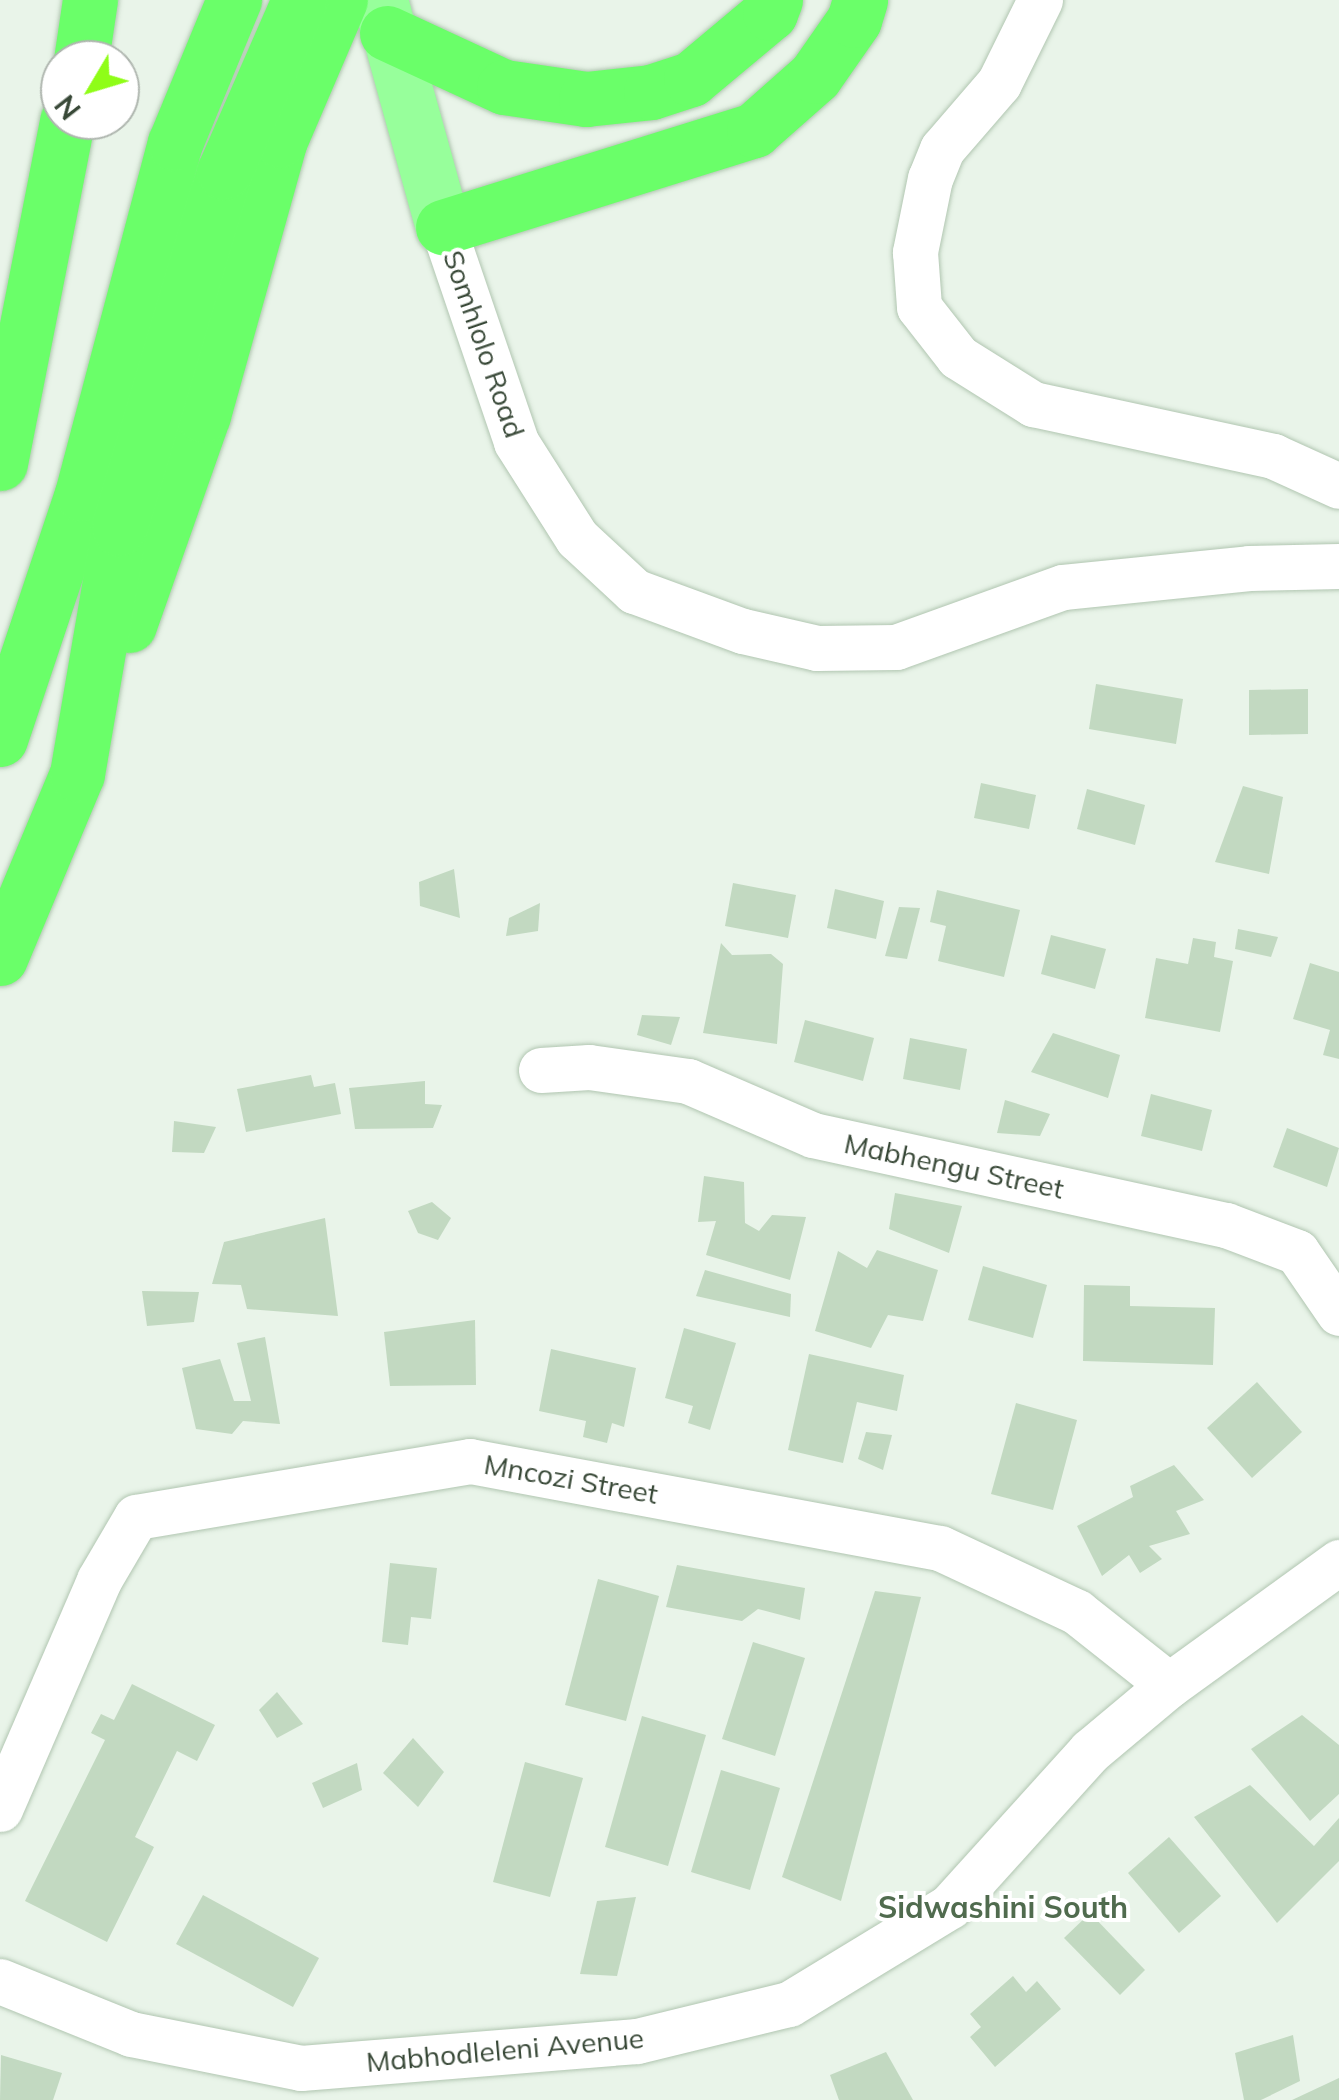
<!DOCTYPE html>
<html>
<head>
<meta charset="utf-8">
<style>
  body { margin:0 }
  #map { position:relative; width:1339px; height:2100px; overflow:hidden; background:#e9f4e9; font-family:Mulish,sans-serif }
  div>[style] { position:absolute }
  .building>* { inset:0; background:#c2d9c1 }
  .roads { filter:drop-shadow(0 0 2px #b1c6b1) drop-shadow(0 0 2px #b1c6b1) }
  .minor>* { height:45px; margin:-22.5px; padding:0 22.5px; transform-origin:22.5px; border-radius:22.5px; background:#fff }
  .major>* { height:55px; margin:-27.5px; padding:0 27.5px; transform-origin:27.5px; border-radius:27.5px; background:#97ff9b }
  .highway>* { height:55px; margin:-27.5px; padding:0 27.5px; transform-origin:27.5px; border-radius:27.5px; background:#6aff69 }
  span { translate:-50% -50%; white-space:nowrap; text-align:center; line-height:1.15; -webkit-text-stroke:8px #fff; paint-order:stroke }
  .street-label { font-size:28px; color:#384837 }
  .neighbourhood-label { font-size:30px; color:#506b4e; font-weight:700 }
  .north { position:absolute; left:40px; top:40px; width:100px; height:100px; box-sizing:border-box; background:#fff; border:2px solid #afb6af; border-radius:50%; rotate:232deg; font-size:28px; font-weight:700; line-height:40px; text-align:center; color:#384837 }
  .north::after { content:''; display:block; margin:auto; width:35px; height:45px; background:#8ffd17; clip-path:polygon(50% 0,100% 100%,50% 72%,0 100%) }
</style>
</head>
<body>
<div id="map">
  <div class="building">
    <i style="clip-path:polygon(1096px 684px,1183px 699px,1176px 744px,1089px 729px)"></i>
    <i style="clip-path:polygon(1308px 689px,1308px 734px,1249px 735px,1249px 690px)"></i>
    <i style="clip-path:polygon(981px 783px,1036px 795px,1029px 829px,974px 818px)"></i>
    <i style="clip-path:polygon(1243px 786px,1283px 797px,1269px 874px,1215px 862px)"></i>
    <i style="clip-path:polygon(1087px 789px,1145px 805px,1135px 845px,1077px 829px)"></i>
    <i style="clip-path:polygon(454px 869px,460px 918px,420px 906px,419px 882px)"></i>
    <i style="clip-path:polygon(733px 883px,796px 895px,788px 938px,725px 926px)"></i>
    <i style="clip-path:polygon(835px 889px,884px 901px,876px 939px,827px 928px)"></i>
    <i style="clip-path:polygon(937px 890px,1020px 910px,1004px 977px,938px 961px,946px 926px,930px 922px)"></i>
    <i style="clip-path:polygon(540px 903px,538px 931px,506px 936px,509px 918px)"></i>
    <i style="clip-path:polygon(899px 907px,920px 908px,907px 959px,885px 956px)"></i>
    <i style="clip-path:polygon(1238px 929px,1278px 937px,1271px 957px,1235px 949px)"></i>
    <i style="clip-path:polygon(1051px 935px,1106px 949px,1095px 989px,1041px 974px)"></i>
    <i style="clip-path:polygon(1193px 938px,1216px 942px,1214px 957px,1233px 961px,1220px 1032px,1145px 1018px,1156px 958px,1188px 964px)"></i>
    <i style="clip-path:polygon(721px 943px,732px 955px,771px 954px,783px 964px,777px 1044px,703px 1033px)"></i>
    <i style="clip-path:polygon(1310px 963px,1339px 972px,1339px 1059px,1323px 1055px,1330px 1030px,1293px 1019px)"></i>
    <i style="clip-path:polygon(642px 1015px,680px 1017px,671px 1045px,637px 1035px)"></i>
    <i style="clip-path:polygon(805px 1020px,874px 1038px,863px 1081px,794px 1062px)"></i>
    <i style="clip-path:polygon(1053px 1033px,1120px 1055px,1108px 1098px,1031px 1072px)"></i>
    <i style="clip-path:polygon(910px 1038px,967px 1049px,960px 1090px,903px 1079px)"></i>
    <i style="clip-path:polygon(311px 1075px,314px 1087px,335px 1083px,341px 1114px,246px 1132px,237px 1089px)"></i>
    <i style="clip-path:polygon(425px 1081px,425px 1104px,442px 1105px,433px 1128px,355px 1129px,349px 1088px)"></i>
    <i style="clip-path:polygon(1151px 1094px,1212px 1110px,1202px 1151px,1141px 1136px)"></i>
    <i style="clip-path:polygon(1005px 1100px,1050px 1114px,1040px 1136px,997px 1133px)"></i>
    <i style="clip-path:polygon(174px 1121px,216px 1127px,204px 1153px,172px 1152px)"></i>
    <i style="clip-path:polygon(1287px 1128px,1339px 1148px,1327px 1187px,1273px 1167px)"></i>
    <i style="clip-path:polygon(704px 1176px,744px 1182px,745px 1223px,759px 1231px,772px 1215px,806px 1217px,790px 1280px,706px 1255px,716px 1221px,698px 1222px)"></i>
    <i style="clip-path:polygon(895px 1193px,962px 1206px,949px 1253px,889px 1229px)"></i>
    <i style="clip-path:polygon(432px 1202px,451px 1218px,438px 1240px,418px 1233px,408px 1211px)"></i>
    <i style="clip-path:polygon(325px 1218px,338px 1316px,247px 1309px,241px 1285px,212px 1284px,224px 1242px)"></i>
    <i style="clip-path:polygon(877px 1250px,938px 1270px,923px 1321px,888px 1315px,871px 1348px,815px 1331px,838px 1251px,867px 1268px)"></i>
    <i style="clip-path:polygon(983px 1266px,1047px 1285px,1033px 1338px,968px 1320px)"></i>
    <i style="clip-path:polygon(705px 1270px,791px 1294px,790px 1317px,696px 1296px)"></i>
    <i style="clip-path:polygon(1084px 1285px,1130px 1286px,1130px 1306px,1215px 1308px,1213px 1365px,1083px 1361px)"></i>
    <i style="clip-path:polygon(142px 1291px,199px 1292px,194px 1322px,147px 1326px)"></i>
    <i style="clip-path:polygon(475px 1320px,476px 1385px,390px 1386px,384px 1332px)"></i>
    <i style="clip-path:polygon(684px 1328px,736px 1343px,710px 1430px,688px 1423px,693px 1406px,665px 1398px)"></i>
    <i style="clip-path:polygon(265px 1337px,280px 1424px,243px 1421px,232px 1434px,196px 1429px,182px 1368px,220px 1359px,234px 1401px,251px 1401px,237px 1343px)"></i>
    <i style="clip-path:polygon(551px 1349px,636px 1368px,624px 1427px,612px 1423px,607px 1443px,583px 1437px,586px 1421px,539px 1411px)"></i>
    <i style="clip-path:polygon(809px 1354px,904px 1375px,897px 1411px,857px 1402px,843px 1463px,788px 1450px)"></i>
    <i style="clip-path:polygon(1257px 1382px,1302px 1432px,1252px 1478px,1207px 1428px)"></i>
    <i style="clip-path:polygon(1016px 1403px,1077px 1420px,1053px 1510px,991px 1494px)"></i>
    <i style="clip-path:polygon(866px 1432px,892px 1435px,883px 1470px,858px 1459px)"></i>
    <i style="clip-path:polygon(1174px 1465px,1204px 1500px,1176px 1511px,1190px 1534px,1149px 1546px,1162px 1559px,1140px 1573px,1129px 1555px,1102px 1576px,1077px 1526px,1133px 1497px,1130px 1486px)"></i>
    <i style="clip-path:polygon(390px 1563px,437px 1568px,431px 1619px,411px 1617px,408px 1645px,382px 1642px)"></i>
    <i style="clip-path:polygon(677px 1565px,805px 1588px,800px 1620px,758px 1609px,742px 1621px,666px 1607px)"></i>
    <i style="clip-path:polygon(598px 1579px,659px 1596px,626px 1721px,565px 1705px)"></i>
    <i style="clip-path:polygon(875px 1591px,921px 1597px,841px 1901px,782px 1877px)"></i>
    <i style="clip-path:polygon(753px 1642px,805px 1658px,775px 1756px,722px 1739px)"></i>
    <i style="clip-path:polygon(132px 1684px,215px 1725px,197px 1761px,177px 1751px,135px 1837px,154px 1847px,107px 1942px,25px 1901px,105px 1740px,91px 1733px,101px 1714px,114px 1720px)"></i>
    <i style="clip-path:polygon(277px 1692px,303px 1724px,277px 1738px,259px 1710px)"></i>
    <i style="clip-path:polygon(1302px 1715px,1339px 1745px,1339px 1794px,1310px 1821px,1251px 1749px)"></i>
    <i style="clip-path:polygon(642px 1716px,706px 1735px,668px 1866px,605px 1847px)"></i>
    <i style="clip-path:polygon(413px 1738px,444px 1772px,418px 1807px,383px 1773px)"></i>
    <i style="clip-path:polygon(525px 1762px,583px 1778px,550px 1897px,493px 1882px)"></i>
    <i style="clip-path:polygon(357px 1763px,362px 1790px,323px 1808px,312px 1783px)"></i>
    <i style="clip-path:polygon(721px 1770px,780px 1788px,750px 1890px,691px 1872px)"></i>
    <i style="clip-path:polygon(1250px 1785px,1314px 1846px,1339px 1818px,1339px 1861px,1277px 1923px,1194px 1817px)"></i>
    <i style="clip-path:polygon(1169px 1837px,1221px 1896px,1179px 1933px,1128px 1873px)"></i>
    <i style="clip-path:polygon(203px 1895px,319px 1958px,293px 2007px,176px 1944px)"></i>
    <i style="clip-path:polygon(636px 1897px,617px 1976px,580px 1974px,597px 1901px)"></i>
    <i style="clip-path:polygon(1090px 1913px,1145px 1970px,1120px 1995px,1064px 1938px)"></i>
    <i style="clip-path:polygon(1013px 1976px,1026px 1992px,1037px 1981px,1061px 2009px,995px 2067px,970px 2037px,981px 2027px,970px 2014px)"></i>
    <i style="clip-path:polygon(1293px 2035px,1300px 2081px,1261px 2100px,1244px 2100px,1235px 2053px)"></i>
    <i style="clip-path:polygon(886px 2052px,913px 2100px,839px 2100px,830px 2075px)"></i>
    <i style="clip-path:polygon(1px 2055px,62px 2073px,53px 2100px,0 2100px)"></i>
    <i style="clip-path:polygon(1339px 2078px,1339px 2100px,1292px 2100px)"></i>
  </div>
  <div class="roads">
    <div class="minor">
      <i style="left:1040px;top:0;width:93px;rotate:116.3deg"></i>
      <i style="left:999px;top:83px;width:87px;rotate:130.8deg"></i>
      <i style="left:942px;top:149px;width:31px;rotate:112deg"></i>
      <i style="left:930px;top:178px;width:76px;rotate:101.5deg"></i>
      <i style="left:915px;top:252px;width:55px;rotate:85.8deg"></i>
      <i style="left:919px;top:307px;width:63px;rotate:52deg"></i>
      <i style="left:958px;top:357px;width:89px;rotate:32.1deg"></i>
      <i style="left:1033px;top:404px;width:246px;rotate:12.2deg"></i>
      <i style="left:1273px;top:456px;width:72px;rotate:24.4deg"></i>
      <i style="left:443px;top:227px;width:227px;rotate:71.2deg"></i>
      <i style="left:516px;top:442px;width:114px;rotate:57.6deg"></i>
      <i style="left:577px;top:538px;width:78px;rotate:42.9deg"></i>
      <i style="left:634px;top:591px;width:116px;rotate:20.2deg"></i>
      <i style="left:743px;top:631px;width:76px;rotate:12.9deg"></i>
      <i style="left:817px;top:648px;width:79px;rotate:-0.7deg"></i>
      <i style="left:896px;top:647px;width:177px;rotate:-19.8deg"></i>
      <i style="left:1063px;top:587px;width:187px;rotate:-5.8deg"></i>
      <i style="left:1249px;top:568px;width:90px;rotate:-1.3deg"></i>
      <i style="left:541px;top:1070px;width:48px;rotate:-3.6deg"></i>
      <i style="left:589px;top:1067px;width:100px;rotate:8deg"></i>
      <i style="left:688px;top:1081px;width:136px;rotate:23.4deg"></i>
      <i style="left:813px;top:1135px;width:423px;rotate:12.3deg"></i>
      <i style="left:1226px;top:1225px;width:76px;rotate:20.8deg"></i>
      <i style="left:1297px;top:1252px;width:74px;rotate:55.5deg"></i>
      <i style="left:0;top:1809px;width:249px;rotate:-66.6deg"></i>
      <i style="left:99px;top:1580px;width:73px;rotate:-59.6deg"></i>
      <i style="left:136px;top:1517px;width:339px;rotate:-9.5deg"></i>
      <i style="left:470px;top:1461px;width:478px;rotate:10.5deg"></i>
      <i style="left:940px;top:1548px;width:151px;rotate:25deg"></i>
      <i style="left:1077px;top:1612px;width:117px;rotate:38.4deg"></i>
      <i style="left:0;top:1981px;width:141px;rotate:22deg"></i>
      <i style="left:131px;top:2034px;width:173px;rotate:11.3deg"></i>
      <i style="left:301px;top:2068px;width:337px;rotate:-4.6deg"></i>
      <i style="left:637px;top:2041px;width:156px;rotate:-13.7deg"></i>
      <i style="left:789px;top:2004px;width:188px;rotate:-31.3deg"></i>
      <i style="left:950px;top:1906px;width:209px;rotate:-47.9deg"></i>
      <i style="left:1090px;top:1751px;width:103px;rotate:-39.9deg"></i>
      <i style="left:1169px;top:1685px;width:210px;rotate:-35.9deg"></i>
    </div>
    <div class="major">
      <i style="left:380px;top:0;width:236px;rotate:74.5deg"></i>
    </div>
    <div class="highway">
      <i style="left:387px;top:33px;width:129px;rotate:24.8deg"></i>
      <i style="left:504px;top:87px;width:83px;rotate:8.3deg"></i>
      <i style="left:586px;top:99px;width:65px;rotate:-6.1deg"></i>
      <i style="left:651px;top:92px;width:42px;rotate:-18deg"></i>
      <i style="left:691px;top:79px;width:103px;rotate:-39.9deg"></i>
      <i style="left:770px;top:13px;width:14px;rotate:-69deg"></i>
      <i style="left:81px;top:60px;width:61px;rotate:-81.5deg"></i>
      <i style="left:443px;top:227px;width:326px;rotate:-17.3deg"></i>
      <i style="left:754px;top:130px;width:81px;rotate:-41.5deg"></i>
      <i style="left:815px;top:76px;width:68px;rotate:-55.1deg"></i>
      <i style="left:854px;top:20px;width:21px;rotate:-73deg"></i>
      <i style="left:0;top:463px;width:349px;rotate:-78.9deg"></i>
      <i style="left:129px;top:625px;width:223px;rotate:-70.6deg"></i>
      <i style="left:203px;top:415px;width:286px;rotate:-74.4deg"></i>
      <i style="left:280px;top:140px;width:152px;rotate:-66.8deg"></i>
      <i style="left:0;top:739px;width:258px;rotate:-71.5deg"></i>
      <i style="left:82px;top:494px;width:363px;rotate:-75.2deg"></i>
      <i style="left:175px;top:143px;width:155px;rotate:-67.6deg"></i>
      <i style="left:0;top:958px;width:199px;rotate:-67.3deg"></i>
      <i style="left:77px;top:774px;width:250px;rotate:-80.3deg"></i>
      <i style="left:119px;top:528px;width:371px;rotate:-73.6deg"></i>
      <i style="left:224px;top:172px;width:188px;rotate:-66.4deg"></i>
    </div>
  </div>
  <div class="street-label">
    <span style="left:484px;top:344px;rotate:71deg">Somhlolo Road</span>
    <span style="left:954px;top:1166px;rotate:12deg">Mabhengu Street</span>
    <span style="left:571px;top:1479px;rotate:10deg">Mncozi Street</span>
    <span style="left:505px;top:2050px;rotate:-5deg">Mabhodleleni Avenue</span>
  </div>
  <div class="neighbourhood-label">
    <span style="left:1003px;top:1907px">Sidwashini South</span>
  </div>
  <div class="north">N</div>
</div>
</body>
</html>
